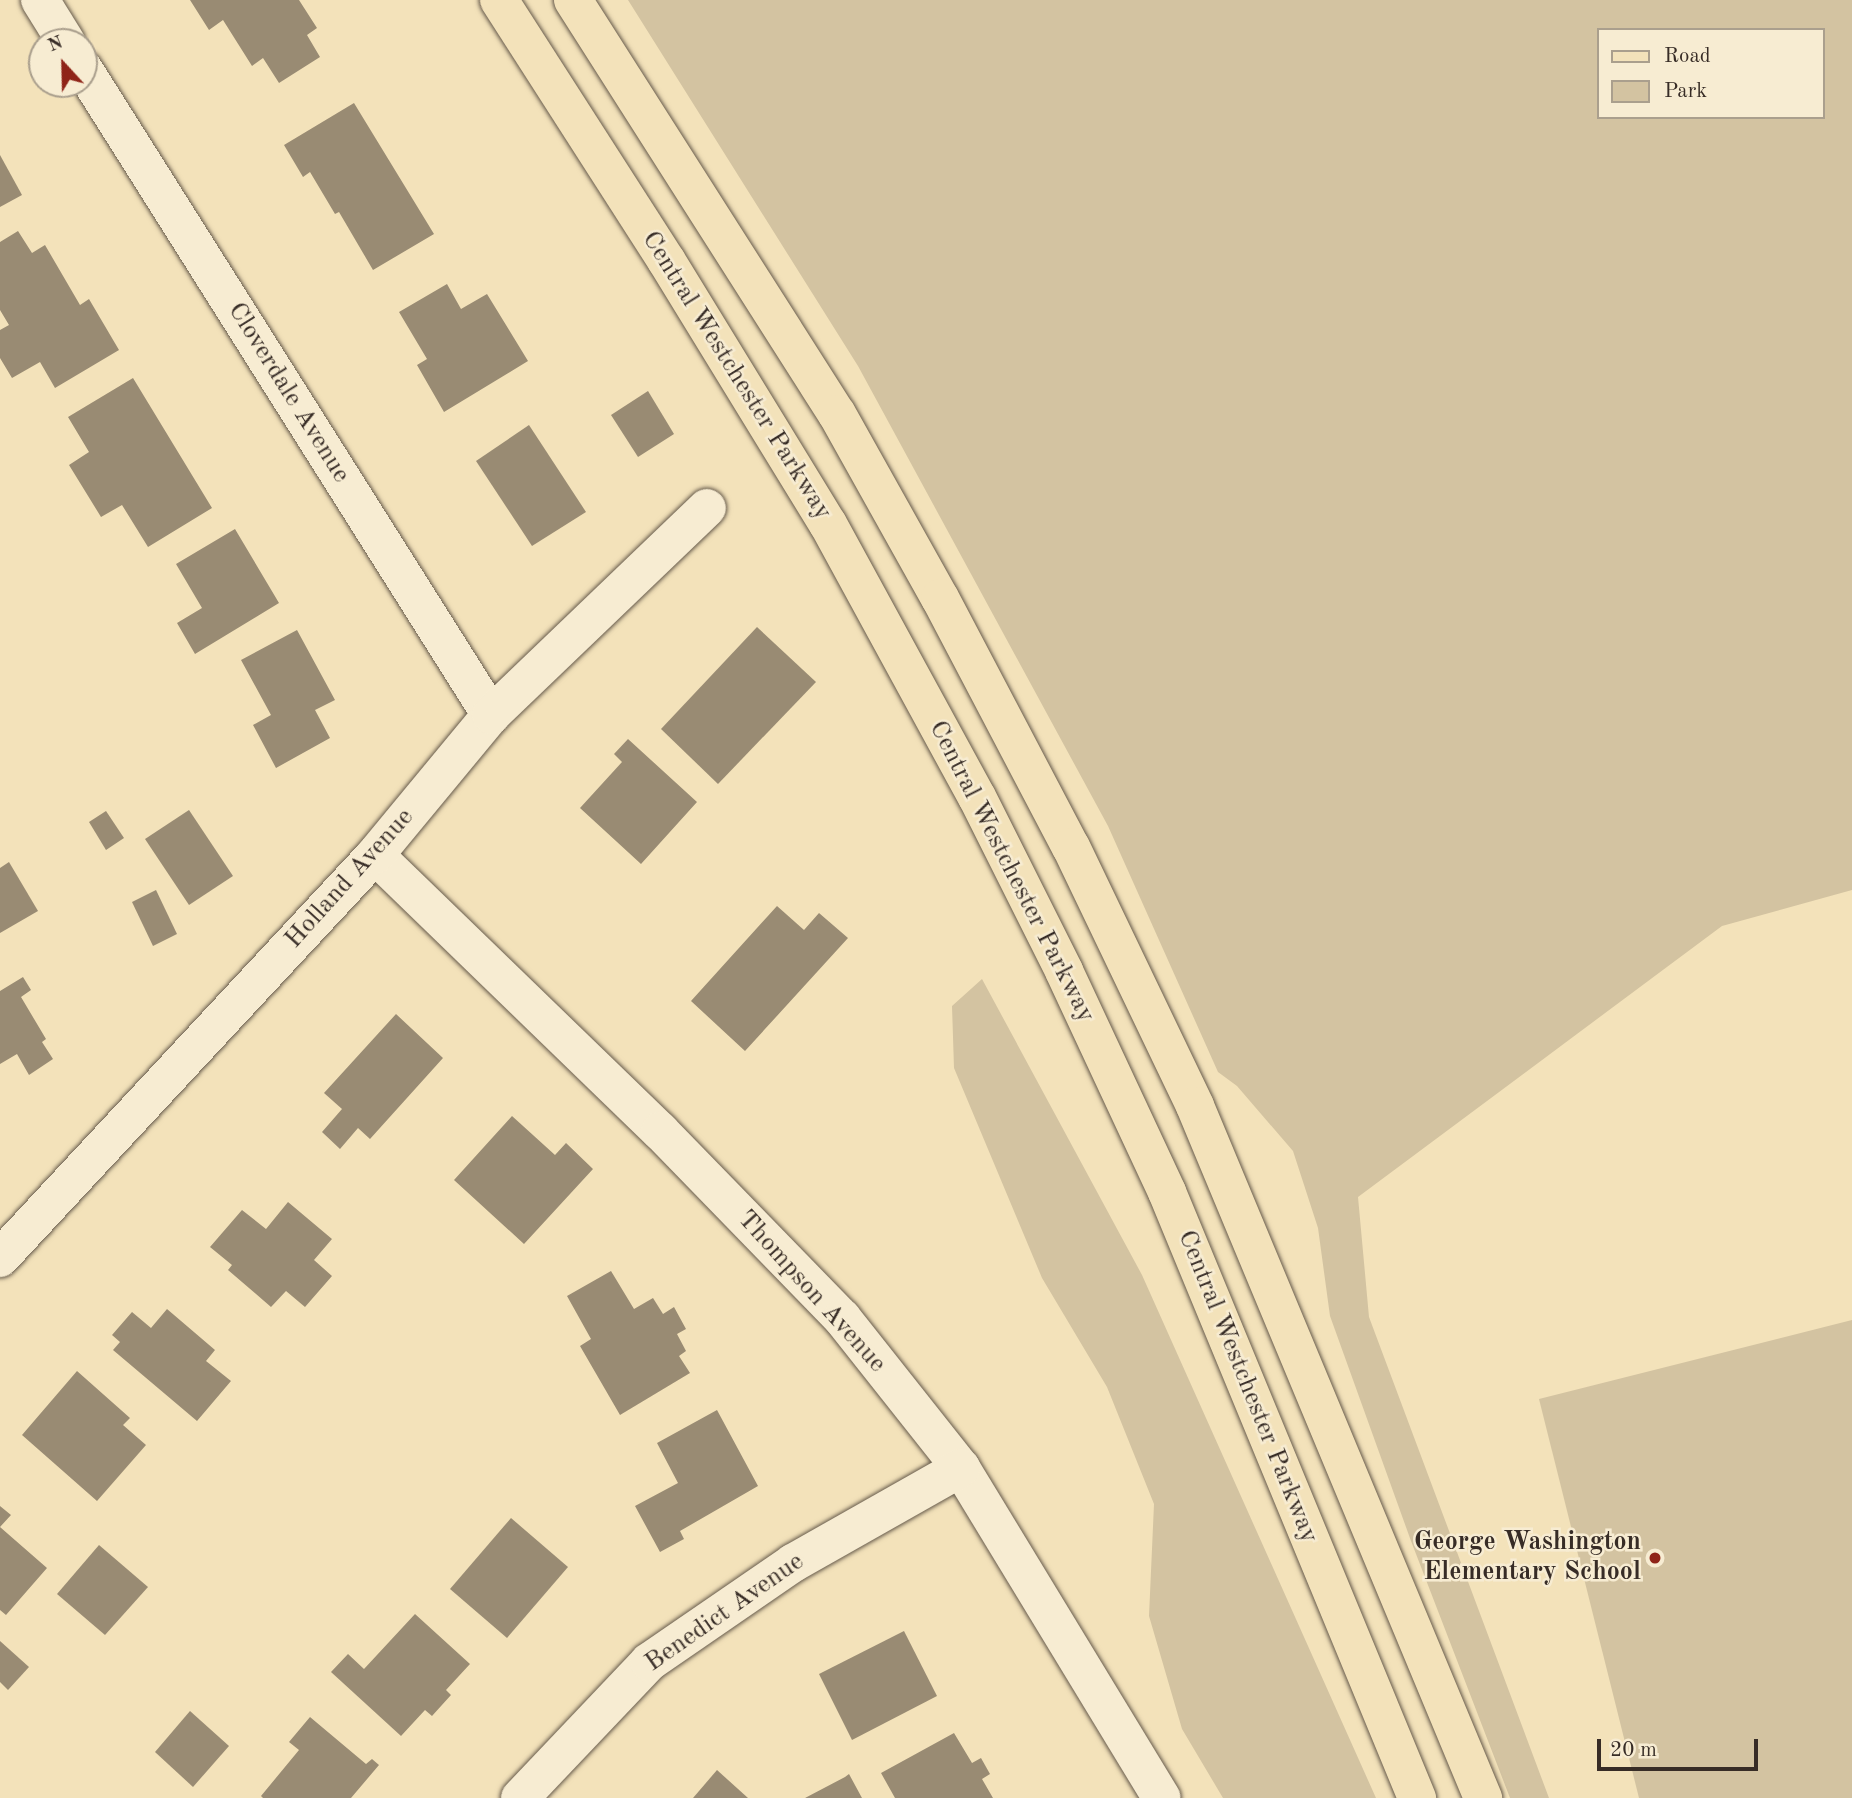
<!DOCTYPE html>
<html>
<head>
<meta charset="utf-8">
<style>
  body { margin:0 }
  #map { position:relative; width:1852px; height:1798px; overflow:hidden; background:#f3e2ba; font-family:"Old Standard TT",serif }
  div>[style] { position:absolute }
  .green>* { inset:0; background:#d3c3a1 }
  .building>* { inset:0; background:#998b73 }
  .roads { filter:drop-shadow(0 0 2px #665a4b) drop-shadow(0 0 2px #665a4b) }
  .minor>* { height:38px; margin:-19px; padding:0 19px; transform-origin:19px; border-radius:19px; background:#f7ecd2 }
  .tertiary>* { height:38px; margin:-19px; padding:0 19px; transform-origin:19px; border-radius:19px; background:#f7ecd2 }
  .primary>* { height:38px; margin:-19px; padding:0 19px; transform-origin:19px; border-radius:19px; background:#f3e2ba }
  .dots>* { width:19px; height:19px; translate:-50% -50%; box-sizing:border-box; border:4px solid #f7ecd2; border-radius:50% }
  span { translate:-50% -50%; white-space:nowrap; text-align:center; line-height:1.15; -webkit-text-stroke:5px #f7ecd2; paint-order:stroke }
  .street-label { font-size:26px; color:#372c26 }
  .poi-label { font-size:26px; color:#372c26; font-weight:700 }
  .right { translate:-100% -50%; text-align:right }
  .legend { position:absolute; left:1597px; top:28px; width:228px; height:91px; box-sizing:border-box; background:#f7ecd2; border:2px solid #aa9f8d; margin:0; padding:9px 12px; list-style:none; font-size:21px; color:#372c26 }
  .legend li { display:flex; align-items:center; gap:14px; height:35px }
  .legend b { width:35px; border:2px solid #aa9f8d }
  .north { position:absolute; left:28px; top:28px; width:70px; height:70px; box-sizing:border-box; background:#f7ecd2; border:2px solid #aa9f8d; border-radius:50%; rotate:338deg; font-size:19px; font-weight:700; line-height:28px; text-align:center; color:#372c26 }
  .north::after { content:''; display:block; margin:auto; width:24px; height:32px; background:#8f2418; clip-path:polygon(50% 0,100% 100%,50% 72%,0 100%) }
  .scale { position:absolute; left:1597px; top:1739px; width:161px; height:32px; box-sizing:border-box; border:4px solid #372c26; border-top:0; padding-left:9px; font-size:21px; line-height:24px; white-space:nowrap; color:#372c26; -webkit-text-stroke:5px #f7ecd2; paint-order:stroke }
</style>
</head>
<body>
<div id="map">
  <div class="green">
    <i style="clip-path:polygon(evenodd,628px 0,1852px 0,1852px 890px,1722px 926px,1358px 1197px,1369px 1317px,1549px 1798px,1510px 1798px,1411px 1541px,1330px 1316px,1318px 1228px,1293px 1151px,1237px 1086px,1218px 1072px,1108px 826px,858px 366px,628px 0,1598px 30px,1822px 30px,1822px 117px,1598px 117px,1598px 30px)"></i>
    <i style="clip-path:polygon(982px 979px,1142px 1275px,1376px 1798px,1223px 1798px,1182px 1729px,1149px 1616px,1154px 1504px,1107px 1387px,1042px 1278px,954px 1068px,952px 1006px)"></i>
    <i style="clip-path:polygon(1852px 1320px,1852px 1798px,1639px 1798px,1539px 1399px)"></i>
  </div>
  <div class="building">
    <i style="clip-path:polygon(190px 0,299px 0,317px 28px,307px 35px,320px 57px,279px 83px,263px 58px,252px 66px,223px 20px,209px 30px)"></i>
    <i style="clip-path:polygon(354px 103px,434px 234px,373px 270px,339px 212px,335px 214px,310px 172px,303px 177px,284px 145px)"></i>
    <i style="clip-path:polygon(0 155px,22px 195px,0 207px)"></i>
    <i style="clip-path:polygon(18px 231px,32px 253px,45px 245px,80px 305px,89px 299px,119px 350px,55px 388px,40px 362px,12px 378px,0 358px,0 330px,9px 325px,0 310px,0 242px)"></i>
    <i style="clip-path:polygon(447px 284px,461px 309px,487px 294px,528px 361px,444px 412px,417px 365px,427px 359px,399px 312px)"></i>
    <i style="clip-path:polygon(133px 378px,212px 508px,148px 547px,122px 505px,101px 517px,69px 465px,89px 452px,68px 417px)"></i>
    <i style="clip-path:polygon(648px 391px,674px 434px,638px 457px,611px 415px)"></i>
    <i style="clip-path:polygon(529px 425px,586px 512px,532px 546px,476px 461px)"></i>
    <i style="clip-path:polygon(235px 529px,279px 603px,195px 654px,177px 623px,202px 608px,176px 564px)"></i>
    <i style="clip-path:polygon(757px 627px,816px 682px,718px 784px,661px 729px)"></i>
    <i style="clip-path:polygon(297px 630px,335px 700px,315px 710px,330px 738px,276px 768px,253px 725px,271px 715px,241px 660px)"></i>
    <i style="clip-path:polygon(628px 739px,697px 802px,641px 864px,580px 808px,622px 762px,614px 754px)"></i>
    <i style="clip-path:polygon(189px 810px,233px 876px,189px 905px,145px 839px)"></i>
    <i style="clip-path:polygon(106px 811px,124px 838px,106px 850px,89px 822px)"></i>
    <i style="clip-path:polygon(9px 862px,38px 911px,0 933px,0 868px)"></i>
    <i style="clip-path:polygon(156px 890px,177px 934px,153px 946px,132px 902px)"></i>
    <i style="clip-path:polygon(777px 906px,804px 930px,819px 913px,848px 938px,745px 1051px,691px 1001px)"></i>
    <i style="clip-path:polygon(23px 977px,31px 990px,21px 997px,46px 1039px,42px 1042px,53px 1059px,29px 1075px,17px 1054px,0 1064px,0 991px)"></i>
    <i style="clip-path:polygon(396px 1014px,443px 1058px,370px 1139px,358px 1128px,340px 1149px,322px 1132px,342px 1109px,324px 1093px)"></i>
    <i style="clip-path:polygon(512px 1116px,555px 1155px,566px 1143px,593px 1169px,524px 1244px,454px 1180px)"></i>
    <i style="clip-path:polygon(288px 1202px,332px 1239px,314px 1260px,332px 1276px,305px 1307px,286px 1291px,271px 1307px,228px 1270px,232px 1265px,210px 1247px,242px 1210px,266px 1229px)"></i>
    <i style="clip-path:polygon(611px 1271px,634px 1309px,653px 1298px,663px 1314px,674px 1307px,686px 1329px,677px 1334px,686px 1351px,679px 1356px,690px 1373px,620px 1415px,580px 1346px,591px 1339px,567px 1296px)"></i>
    <i style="clip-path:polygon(167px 1309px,215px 1350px,206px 1361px,231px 1381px,197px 1421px,113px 1350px,120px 1342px,112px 1335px,132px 1312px,151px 1328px)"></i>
    <i style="clip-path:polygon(77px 1371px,130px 1418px,123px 1425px,146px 1445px,97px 1501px,22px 1435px)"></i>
    <i style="clip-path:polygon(717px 1410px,758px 1486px,680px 1531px,684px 1539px,660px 1552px,635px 1506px,678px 1483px,657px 1443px)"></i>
    <i style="clip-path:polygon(0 1506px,11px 1515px,0 1527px,47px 1568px,6px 1615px,0 1610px)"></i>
    <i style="clip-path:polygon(511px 1518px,568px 1567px,507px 1638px,450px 1589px)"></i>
    <i style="clip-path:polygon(99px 1545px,148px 1587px,105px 1635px,57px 1594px)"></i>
    <i style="clip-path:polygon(415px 1614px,470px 1664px,446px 1690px,451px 1695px,432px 1716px,425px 1710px,401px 1736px,331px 1672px,348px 1654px,364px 1669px)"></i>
    <i style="clip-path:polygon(904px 1631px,937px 1696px,852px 1740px,819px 1674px)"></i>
    <i style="clip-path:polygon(0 1641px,29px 1667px,8px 1690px,0 1682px)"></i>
    <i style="clip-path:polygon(190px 1711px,229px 1746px,193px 1787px,155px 1752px)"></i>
    <i style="clip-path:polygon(310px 1717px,366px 1764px,372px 1759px,379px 1765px,351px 1798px,263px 1798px,261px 1796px,299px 1750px,289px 1742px)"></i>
    <i style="clip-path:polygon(954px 1733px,972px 1763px,981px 1758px,990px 1774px,982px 1779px,993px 1798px,895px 1798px,881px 1773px)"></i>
    <i style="clip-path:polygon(717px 1770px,748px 1798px,693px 1798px)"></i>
    <i style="clip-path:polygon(849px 1774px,862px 1798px,805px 1798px,845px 1777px)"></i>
  </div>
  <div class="roads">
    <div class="minor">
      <i style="left:40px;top:0;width:49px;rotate:58.2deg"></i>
      <i style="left:84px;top:70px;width:763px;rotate:57.75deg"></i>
      <i style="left:375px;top:855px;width:397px;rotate:44.1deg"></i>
      <i style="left:660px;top:1131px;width:261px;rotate:45.8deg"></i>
      <i style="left:842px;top:1318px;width:191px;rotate:51.6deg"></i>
      <i style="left:961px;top:1468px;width:386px;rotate:58.7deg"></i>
      <i style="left:520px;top:1798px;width:187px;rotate:-46.5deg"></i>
      <i style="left:649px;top:1662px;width:175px;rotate:-34.5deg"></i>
      <i style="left:793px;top:1563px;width:193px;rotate:-29.5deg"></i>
    </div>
    <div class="tertiary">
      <i style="left:0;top:1258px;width:550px;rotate:-47.06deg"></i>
      <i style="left:375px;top:855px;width:182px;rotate:-50.4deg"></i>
      <i style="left:491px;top:715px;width:299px;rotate:-43.8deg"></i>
    </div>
    <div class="primary">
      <i style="left:499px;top:0;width:309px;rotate:57.3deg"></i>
      <i style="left:666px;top:260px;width:310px;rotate:58.5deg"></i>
      <i style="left:828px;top:524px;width:311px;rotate:61.4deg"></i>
      <i style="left:977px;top:797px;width:195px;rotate:63.4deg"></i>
      <i style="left:1064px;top:971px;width:244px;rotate:65deg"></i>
      <i style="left:1167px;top:1192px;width:656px;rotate:67.58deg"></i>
      <i style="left:573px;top:0;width:491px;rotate:57.5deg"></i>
      <i style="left:837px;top:414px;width:211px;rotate:60.8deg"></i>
      <i style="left:940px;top:598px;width:281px;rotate:62.3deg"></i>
      <i style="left:1071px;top:847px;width:287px;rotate:64.4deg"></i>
      <i style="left:1195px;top:1106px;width:750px;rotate:67.4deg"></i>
    </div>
  </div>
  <div class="dots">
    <i style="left:1655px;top:1558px;background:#8f2418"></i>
  </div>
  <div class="street-label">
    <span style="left:736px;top:376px;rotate:58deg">Central Westchester Parkway</span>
    <span style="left:288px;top:393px;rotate:58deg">Cloverdale Avenue</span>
    <span style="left:1011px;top:872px;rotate:63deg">Central Westchester Parkway</span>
    <span style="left:350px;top:879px;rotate:-48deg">Holland Avenue</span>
    <span style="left:811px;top:1292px;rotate:48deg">Thompson Avenue</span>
    <span style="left:1247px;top:1387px;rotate:68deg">Central Westchester Parkway</span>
    <span style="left:725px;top:1613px;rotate:-35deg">Benedict Avenue</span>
  </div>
  <div class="poi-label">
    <span class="right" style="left:1641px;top:1558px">George Washington<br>Elementary School</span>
  </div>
  <ul class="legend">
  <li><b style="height:9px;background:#f3e2ba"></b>Road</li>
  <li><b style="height:19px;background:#d3c3a1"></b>Park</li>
  </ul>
  <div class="north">N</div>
  <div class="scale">20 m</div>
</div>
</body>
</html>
